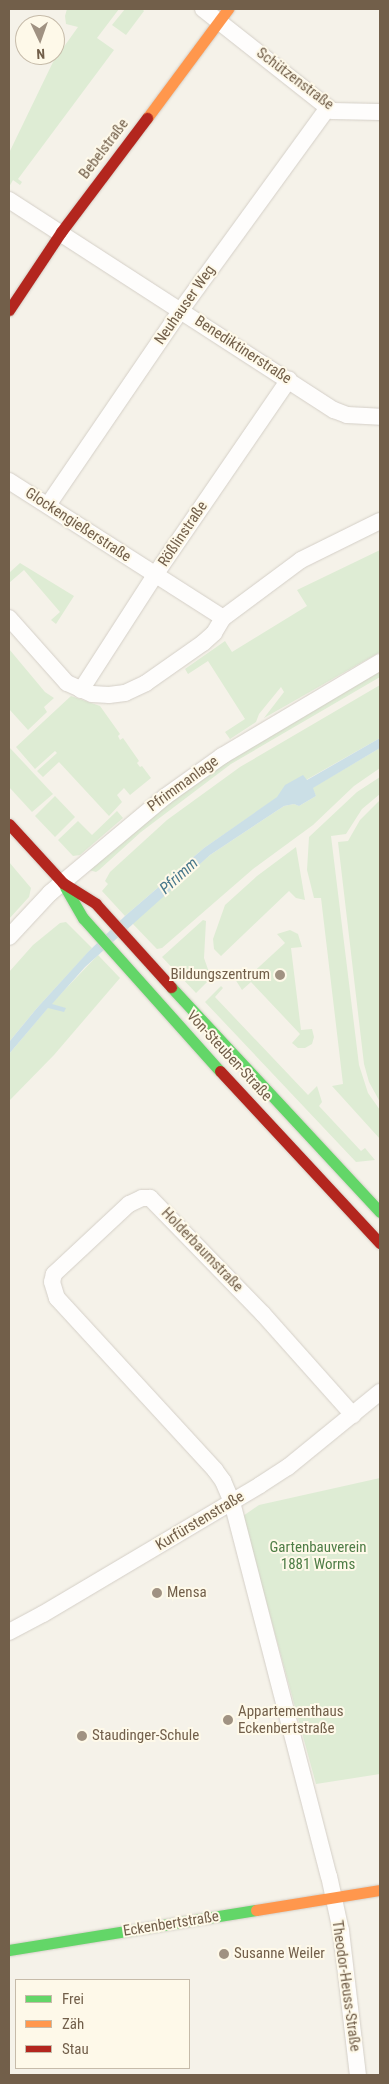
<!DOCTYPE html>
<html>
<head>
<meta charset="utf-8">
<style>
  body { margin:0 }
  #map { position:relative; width:389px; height:2084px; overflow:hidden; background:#f5f2e9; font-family:"Roboto Condensed",sans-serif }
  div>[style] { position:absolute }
  .green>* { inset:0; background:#deecd4 }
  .water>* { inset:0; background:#cbdfe6 }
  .roads { filter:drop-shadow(0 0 1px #d4cfc7) drop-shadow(0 0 1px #d4cfc7) }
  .street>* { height:16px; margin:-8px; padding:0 8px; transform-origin:8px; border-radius:8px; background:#fefdfc }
  .fast>* { height:11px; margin:-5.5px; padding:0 5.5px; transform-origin:5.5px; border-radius:5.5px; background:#63d668 }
  .slow>* { height:11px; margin:-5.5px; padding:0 5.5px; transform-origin:5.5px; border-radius:5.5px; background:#ff974d }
  .jam>* { height:11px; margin:-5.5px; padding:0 5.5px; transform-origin:5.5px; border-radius:5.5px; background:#b3261e }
  .dots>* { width:14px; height:14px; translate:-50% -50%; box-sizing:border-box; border:2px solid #fef9e9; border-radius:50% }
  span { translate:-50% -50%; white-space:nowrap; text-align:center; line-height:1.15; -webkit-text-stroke:4px #fef9e9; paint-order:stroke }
  .street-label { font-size:15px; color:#725f4a }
  .poi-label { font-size:15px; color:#725f4a }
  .right { translate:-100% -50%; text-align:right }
  .left { translate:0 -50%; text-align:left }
  .park-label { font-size:15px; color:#4e7d46 }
  .water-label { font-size:16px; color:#48778b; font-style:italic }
  .frame { position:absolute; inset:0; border:10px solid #725f4a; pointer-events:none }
  .legend { position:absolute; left:15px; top:1979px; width:175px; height:90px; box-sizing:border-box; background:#fef9e9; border:1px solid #c6bba9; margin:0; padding:6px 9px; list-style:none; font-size:15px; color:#725f4a }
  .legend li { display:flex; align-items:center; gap:10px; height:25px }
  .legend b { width:25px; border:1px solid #c6bba9 }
  .north { position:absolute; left:15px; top:15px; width:50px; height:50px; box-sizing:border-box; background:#fef9e9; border:1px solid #c6bba9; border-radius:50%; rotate:177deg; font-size:14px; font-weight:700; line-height:20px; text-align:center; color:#725f4a }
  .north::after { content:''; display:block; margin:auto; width:18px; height:22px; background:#a09282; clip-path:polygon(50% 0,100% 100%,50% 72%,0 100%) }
</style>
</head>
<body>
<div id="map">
  <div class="green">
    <i style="clip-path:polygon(67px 9px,119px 9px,97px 38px,114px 50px,18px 179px,22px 182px,20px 185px,13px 180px,9px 187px,9px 153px,53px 62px,78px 27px,66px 24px,65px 16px)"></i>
    <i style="clip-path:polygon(125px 9px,142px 9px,144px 11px,126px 35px,112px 25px)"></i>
    <i style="clip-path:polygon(380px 550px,380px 652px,264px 718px,284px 692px,281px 687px,259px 714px,256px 722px,230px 739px,225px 732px,245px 719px,208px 661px,188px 674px,185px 669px,225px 641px,232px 652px,307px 606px,297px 590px)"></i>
    <i style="clip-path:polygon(20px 563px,74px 596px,56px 624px,51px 620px,60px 612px,24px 570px,9px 583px,9px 573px)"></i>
    <i style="clip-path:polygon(9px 649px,45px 692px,54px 698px,44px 707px,47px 712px,28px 730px,9px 709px)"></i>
    <i style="clip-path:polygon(380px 669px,380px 677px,231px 764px,141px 832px,99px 870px,96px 872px,89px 870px,200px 777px)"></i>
    <i style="clip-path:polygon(380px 685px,380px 738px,306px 780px,283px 790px,278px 797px,204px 848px,125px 916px,102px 891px,108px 884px,105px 881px,110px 872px,167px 820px,240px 767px)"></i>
    <i style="clip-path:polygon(71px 696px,100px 706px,120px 734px,118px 736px,120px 740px,123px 738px,139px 761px,137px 763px,140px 767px,142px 766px,151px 778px,130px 795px,124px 788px,117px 795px,122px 802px,109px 816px,59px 762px,43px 777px,37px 771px,57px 753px,55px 751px,35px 769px,16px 747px)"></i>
    <i style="clip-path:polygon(9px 747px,53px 794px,32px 812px,9px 787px)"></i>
    <i style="clip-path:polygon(380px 748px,380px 768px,354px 786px,313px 825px,253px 869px,162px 948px,157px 949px,154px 946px,132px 923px,210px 855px,284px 806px,294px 804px,299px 806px,316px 796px,312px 788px)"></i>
    <i style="clip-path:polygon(380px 777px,380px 794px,362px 809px,346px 834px,331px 836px,359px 1065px,368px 1093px,380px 1110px,380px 1139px,332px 1086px,343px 1084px,321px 898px,314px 898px,307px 870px,309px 837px,357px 792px)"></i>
    <i style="clip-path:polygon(55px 796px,75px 817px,55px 837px,35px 816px)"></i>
    <i style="clip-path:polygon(380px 800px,380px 1102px,369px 1082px,364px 1064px,338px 842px,348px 841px,360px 820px)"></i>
    <i style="clip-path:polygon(117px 811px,123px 818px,80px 855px,73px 856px,58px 840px,78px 821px,92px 835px)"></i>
    <i style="clip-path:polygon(296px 847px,305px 900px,296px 898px,289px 891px,221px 956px,214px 949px,213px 939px,225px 905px,257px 876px)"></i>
    <i style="clip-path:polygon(9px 862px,31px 888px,29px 897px,9px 919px)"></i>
    <i style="clip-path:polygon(203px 920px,206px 921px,204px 958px,211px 978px,196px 993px,162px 957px)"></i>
    <i style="clip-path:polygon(66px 922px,92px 948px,37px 1008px,9px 1042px,9px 972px,33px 945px,60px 923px)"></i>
    <i style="clip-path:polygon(290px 930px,298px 934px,302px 947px,291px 948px,301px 1030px,312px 1029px,314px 1037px,312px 1044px,305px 1048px,298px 1048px,292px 1043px,300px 1034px,251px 982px,242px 990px,235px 979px,239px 970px,247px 978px,285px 943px,277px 934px)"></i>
    <i style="clip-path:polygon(98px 955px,120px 978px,54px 1055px,9px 1101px,9px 1054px,51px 1004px)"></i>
    <i style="clip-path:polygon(221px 986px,223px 988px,215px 997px,308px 1095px,317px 1086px,322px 1102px,319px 1106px,361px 1151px,365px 1148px,375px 1160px,356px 1162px,205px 1002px)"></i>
    <i style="clip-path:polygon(380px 1478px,380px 1774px,316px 1784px,243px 1516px,259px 1505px)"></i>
  </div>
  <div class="water">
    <i style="clip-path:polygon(380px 738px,380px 748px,313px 788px,316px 796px,299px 806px,294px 804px,284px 806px,210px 855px,85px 967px,52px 1004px,66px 1008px,64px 1012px,48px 1008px,9px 1054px,9px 1042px,37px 1008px,88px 952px,125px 916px,204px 848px,277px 797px,285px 785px,303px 775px,307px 780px)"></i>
  </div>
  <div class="roads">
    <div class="street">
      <i style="left:203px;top:9px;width:164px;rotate:38.3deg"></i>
      <i style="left:332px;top:111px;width:48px;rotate:1.2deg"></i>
      <i style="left:9px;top:200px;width:387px;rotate:32.9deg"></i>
      <i style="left:334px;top:410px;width:14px;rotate:21deg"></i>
      <i style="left:347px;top:415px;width:33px;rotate:3deg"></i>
      <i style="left:9px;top:481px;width:254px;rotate:32.6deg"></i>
      <i style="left:48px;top:505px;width:236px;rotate:-55.7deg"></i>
      <i style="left:181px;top:310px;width:250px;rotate:-54deg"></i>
      <i style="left:9px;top:618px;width:87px;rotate:48.3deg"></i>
      <i style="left:67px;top:683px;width:27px;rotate:24deg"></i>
      <i style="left:92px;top:694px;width:17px;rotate:3deg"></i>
      <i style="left:109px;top:695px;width:16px;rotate:-7deg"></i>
      <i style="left:125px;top:693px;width:23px;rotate:-25deg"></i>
      <i style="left:146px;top:683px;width:70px;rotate:-35.1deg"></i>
      <i style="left:203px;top:643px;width:15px;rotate:-42deg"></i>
      <i style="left:214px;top:633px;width:17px;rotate:-59deg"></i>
      <i style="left:223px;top:618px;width:97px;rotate:-36.6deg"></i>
      <i style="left:301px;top:560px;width:88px;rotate:-26.3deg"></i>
      <i style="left:81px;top:690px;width:137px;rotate:-57.2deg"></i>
      <i style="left:155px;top:575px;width:237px;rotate:-55.6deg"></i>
      <i style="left:9px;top:937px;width:60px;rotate:-47deg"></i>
      <i style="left:50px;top:893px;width:151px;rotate:-39.9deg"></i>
      <i style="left:166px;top:796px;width:69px;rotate:-35.5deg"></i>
      <i style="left:222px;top:756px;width:184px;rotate:-30.7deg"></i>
      <i style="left:353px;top:1415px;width:135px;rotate:-131.7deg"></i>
      <i style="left:263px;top:1314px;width:162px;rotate:-134.2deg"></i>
      <i style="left:150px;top:1198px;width:8px;rotate:180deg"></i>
      <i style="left:142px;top:1198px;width:14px;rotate:155deg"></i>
      <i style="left:129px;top:1204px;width:103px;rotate:137deg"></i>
      <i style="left:54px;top:1274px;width:8px;rotate:104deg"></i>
      <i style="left:52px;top:1282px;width:17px;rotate:73deg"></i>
      <i style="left:57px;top:1298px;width:234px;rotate:47.4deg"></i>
      <i style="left:215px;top:1470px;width:14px;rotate:54deg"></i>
      <i style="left:223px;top:1481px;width:23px;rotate:67deg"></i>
      <i style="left:232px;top:1502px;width:386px;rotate:75.5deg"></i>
      <i style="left:329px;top:1876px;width:56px;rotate:77.7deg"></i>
      <i style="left:341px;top:1931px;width:145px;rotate:83.3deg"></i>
      <i style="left:9px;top:1632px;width:38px;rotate:-28deg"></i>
      <i style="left:43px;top:1614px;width:252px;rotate:-30.7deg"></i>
      <i style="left:260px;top:1485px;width:33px;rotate:-33deg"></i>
      <i style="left:288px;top:1467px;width:119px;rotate:-39.2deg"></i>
    </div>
    <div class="fast">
      <i style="left:65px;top:887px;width:36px;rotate:60deg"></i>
      <i style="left:83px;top:918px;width:205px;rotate:48.2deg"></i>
      <i style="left:171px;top:987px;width:307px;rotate:47.1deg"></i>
      <i style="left:9px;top:1950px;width:250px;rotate:-9.2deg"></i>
    </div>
    <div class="slow">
      <i style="left:147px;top:118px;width:136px;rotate:-53.4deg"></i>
      <i style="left:256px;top:1910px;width:126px;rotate:-9.2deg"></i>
    </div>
    <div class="jam">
      <i style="left:9px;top:310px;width:94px;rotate:-56.3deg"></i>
      <i style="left:61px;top:232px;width:143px;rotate:-53deg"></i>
      <i style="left:9px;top:824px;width:80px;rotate:47.5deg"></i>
      <i style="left:63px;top:883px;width:39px;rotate:32deg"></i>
      <i style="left:96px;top:904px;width:112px;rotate:47.9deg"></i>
      <i style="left:220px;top:1071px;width:235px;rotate:47.1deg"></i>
    </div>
  </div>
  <div class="dots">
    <i style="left:280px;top:975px;background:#a09282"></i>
    <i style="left:157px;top:1593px;background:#a09282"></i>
    <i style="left:228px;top:1720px;background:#a09282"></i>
    <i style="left:82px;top:1736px;background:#a09282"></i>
    <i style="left:224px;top:1954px;background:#a09282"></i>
  </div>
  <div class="street-label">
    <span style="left:295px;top:79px;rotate:37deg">Schützenstraße</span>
    <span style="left:104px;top:149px;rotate:-53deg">Bebelstraße</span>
    <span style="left:185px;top:305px;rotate:-55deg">Neuhauser Weg</span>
    <span style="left:243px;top:350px;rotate:33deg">Benediktinerstraße</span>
    <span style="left:78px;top:525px;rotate:33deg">Glockengießerstraße</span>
    <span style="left:183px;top:534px;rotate:-56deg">Rößlinstraße</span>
    <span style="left:183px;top:784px;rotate:-36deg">Pfrimmanlage</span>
    <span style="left:229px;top:1056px;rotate:47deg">Von-Steuben-Straße</span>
    <span style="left:202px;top:1250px;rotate:46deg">Holderbaumstraße</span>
    <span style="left:200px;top:1521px;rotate:-31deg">Kurfürstenstraße</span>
    <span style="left:171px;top:1924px;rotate:-9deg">Eckenbertstraße</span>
    <span style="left:346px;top:1986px;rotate:82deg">Theodor-Heuss-Straße</span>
  </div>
  <div class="poi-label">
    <span class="right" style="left:270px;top:975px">Bildungszentrum</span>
    <span class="left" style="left:167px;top:1593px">Mensa</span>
    <span class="left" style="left:238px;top:1720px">Appartementhaus<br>Eckenbertstraße</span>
    <span class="left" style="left:92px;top:1736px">Staudinger-Schule</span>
    <span class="left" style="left:234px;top:1954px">Susanne Weiler</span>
  </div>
  <div class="park-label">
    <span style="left:318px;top:1556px">Gartenbauverein<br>1881 Worms</span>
  </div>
  <div class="water-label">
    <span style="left:179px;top:876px;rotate:-42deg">Pfrimm</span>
  </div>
  <div class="frame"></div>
  <ul class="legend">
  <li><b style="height:6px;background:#63d668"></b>Frei</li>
  <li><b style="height:6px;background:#ff974d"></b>Zäh</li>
  <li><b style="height:6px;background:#b3261e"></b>Stau</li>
  </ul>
  <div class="north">N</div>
</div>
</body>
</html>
